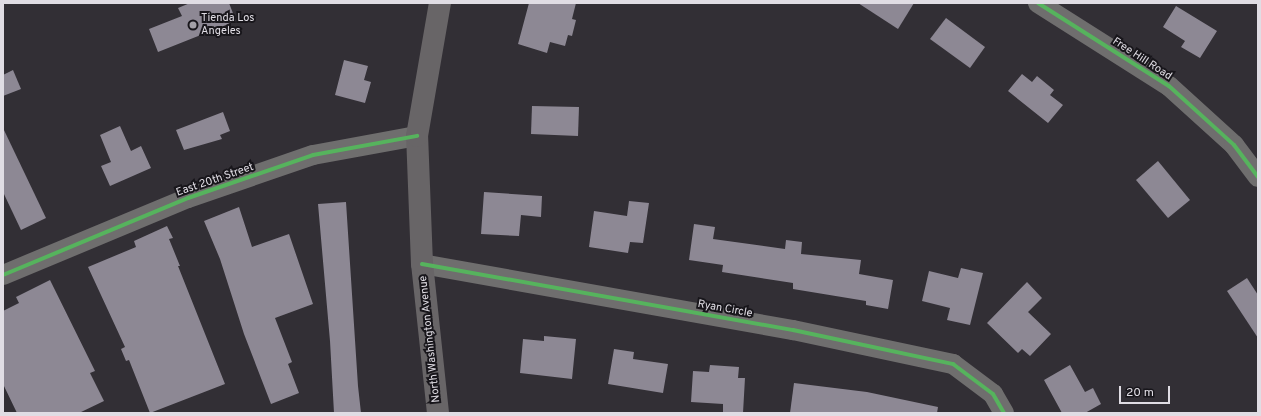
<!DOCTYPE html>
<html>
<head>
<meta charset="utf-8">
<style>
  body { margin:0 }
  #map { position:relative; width:1261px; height:416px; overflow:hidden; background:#322f35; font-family:Overpass,sans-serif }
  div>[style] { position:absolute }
  .building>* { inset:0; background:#8d8894 }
  .minor>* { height:20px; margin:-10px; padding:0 10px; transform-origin:10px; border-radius:10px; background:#6f6e6e }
  .major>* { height:22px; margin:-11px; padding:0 11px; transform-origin:11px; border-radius:11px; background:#686567 }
  .cycleway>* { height:4px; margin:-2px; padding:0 2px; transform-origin:2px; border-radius:2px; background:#56b35d }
  .dots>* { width:11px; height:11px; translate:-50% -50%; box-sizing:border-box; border:2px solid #18161b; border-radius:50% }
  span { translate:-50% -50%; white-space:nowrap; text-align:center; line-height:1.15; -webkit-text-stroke:4px #18161b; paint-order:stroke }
  .poi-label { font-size:11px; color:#e0dde4 }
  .left { translate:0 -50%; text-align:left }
  .street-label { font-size:11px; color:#e0dde4 }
  .frame { position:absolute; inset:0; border:4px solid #e0dde4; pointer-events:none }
  .scale { position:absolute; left:1119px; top:386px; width:51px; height:18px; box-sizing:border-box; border:2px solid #e0dde4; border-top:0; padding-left:5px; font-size:12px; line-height:14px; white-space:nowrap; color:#e0dde4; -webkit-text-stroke:3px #18161b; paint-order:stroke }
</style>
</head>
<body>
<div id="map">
  <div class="building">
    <i style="clip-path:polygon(190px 3px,229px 3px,236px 21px,158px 52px,149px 29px,182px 16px,178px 8px)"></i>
    <i style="clip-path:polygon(529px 3px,576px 3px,572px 19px,576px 20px,572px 36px,568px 35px,565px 46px,550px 42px,547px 53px,518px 44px)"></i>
    <i style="clip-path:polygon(858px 3px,914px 3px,898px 29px)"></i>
    <i style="clip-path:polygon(1176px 6px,1217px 31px,1200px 58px,1181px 47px,1185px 41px,1163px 27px)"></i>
    <i style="clip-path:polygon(946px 18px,985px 47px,970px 68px,930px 39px)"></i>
    <i style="clip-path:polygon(344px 60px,368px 66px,364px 80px,371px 82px,365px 103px,335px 95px)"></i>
    <i style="clip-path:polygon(13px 70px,21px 89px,3px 96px,3px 75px)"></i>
    <i style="clip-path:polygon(1022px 74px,1032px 82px,1037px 76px,1054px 90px,1050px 95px,1063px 105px,1048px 123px,1008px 91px)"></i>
    <i style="clip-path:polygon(532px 106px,579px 107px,578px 136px,531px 134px)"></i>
    <i style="clip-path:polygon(223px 112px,230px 131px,220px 135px,222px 139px,184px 150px,176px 130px)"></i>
    <i style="clip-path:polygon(120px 126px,131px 151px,141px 146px,151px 168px,110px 186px,101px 166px,111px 162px,100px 135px)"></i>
    <i style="clip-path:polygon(3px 128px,46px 218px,21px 230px,3px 192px)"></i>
    <i style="clip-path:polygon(1158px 161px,1190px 200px,1168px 218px,1136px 180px)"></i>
    <i style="clip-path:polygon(484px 192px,542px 196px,541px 217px,521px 215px,519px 236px,481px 234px)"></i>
    <i style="clip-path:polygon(629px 201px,649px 203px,643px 243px,630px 242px,628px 253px,589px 247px,594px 211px,627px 216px)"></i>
    <i style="clip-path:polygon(346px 202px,358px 386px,361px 413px,334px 413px,330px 341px,318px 204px)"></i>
    <i style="clip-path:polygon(239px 207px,252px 247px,289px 234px,313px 304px,275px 318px,292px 362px,288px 364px,299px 393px,271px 404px,244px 334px,220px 259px,204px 221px)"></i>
    <i style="clip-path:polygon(694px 224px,715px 227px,713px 239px,785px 249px,786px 240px,802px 242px,801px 254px,861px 260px,859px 274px,893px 280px,888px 309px,866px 305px,866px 301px,793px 289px,793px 283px,722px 272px,723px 265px,689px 260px)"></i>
    <i style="clip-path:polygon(167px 226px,173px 238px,169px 239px,180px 266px,178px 266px,225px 384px,150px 413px,129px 360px,126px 361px,121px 349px,125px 347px,88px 267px,136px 247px,134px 241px)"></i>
    <i style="clip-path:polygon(961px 268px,983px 273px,970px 325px,947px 320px,950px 308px,922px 301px,929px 271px,958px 278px)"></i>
    <i style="clip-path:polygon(1247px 278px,1258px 295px,1258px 338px,1227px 291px)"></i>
    <i style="clip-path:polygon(50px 280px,95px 371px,90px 373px,104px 401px,79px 413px,17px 413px,3px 384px,3px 311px,19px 303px,16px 297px)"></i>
    <i style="clip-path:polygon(1027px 282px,1042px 298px,1028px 312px,1051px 334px,1030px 356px,1022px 349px,1018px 353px,987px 323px)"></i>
    <i style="clip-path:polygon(544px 336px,576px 339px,572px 379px,520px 373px,523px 339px,544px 341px)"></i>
    <i style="clip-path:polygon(614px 349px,634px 352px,633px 359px,668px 364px,663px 393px,608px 384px)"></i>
    <i style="clip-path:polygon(710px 365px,739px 367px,738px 378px,745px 378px,743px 413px,723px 413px,723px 404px,691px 402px,693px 371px,709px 372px)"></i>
    <i style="clip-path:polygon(1070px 365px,1085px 392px,1093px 388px,1101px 404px,1085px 413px,1062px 413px,1044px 380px)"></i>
    <i style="clip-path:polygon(794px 383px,867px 392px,938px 407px,937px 413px,790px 413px)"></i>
  </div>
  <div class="minor">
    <i style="left:1038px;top:3px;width:155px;rotate:32.4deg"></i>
    <i style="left:1169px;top:86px;width:88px;rotate:42.2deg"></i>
    <i style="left:1234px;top:145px;width:40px;rotate:53deg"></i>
    <i style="left:422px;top:264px;width:377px;rotate:10.1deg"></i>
    <i style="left:793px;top:330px;width:164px;rotate:12deg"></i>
    <i style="left:953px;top:364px;width:50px;rotate:36.9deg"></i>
    <i style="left:993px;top:394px;width:22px;rotate:60deg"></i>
    <i style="left:3px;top:275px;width:200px;rotate:-22.6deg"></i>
    <i style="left:188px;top:198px;width:132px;rotate:-19deg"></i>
    <i style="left:313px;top:155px;width:106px;rotate:-10.4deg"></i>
  </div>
  <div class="major">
    <i style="left:438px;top:413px;width:150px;rotate:-96.1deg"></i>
    <i style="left:422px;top:264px;width:128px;rotate:-92.2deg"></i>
    <i style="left:417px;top:136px;width:135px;rotate:-80.2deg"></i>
  </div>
  <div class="cycleway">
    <i style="left:1038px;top:3px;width:155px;rotate:32.4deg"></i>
    <i style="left:1169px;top:86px;width:88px;rotate:42.2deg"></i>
    <i style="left:1234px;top:145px;width:40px;rotate:53deg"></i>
    <i style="left:422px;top:264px;width:377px;rotate:10.1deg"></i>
    <i style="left:793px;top:330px;width:164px;rotate:12deg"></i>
    <i style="left:953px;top:364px;width:50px;rotate:36.9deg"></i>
    <i style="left:993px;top:394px;width:22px;rotate:60deg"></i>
    <i style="left:3px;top:275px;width:200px;rotate:-22.6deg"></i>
    <i style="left:188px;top:198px;width:132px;rotate:-19deg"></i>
    <i style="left:313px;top:155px;width:106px;rotate:-10.4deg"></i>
  </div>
  <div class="dots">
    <i style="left:193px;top:25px;background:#a3a0a7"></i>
  </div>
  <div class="poi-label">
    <span class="left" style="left:201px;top:25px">Tienda Los<br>Angeles</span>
  </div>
  <div class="street-label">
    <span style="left:1142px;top:59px;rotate:33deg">Free Hill Road</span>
    <span style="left:215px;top:180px;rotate:-19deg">East 20th Street</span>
    <span style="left:725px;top:309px;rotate:10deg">Ryan Circle</span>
    <span style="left:430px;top:339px;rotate:-96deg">North Washington Avenue</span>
  </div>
  <div class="frame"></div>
  <div class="scale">20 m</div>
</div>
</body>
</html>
